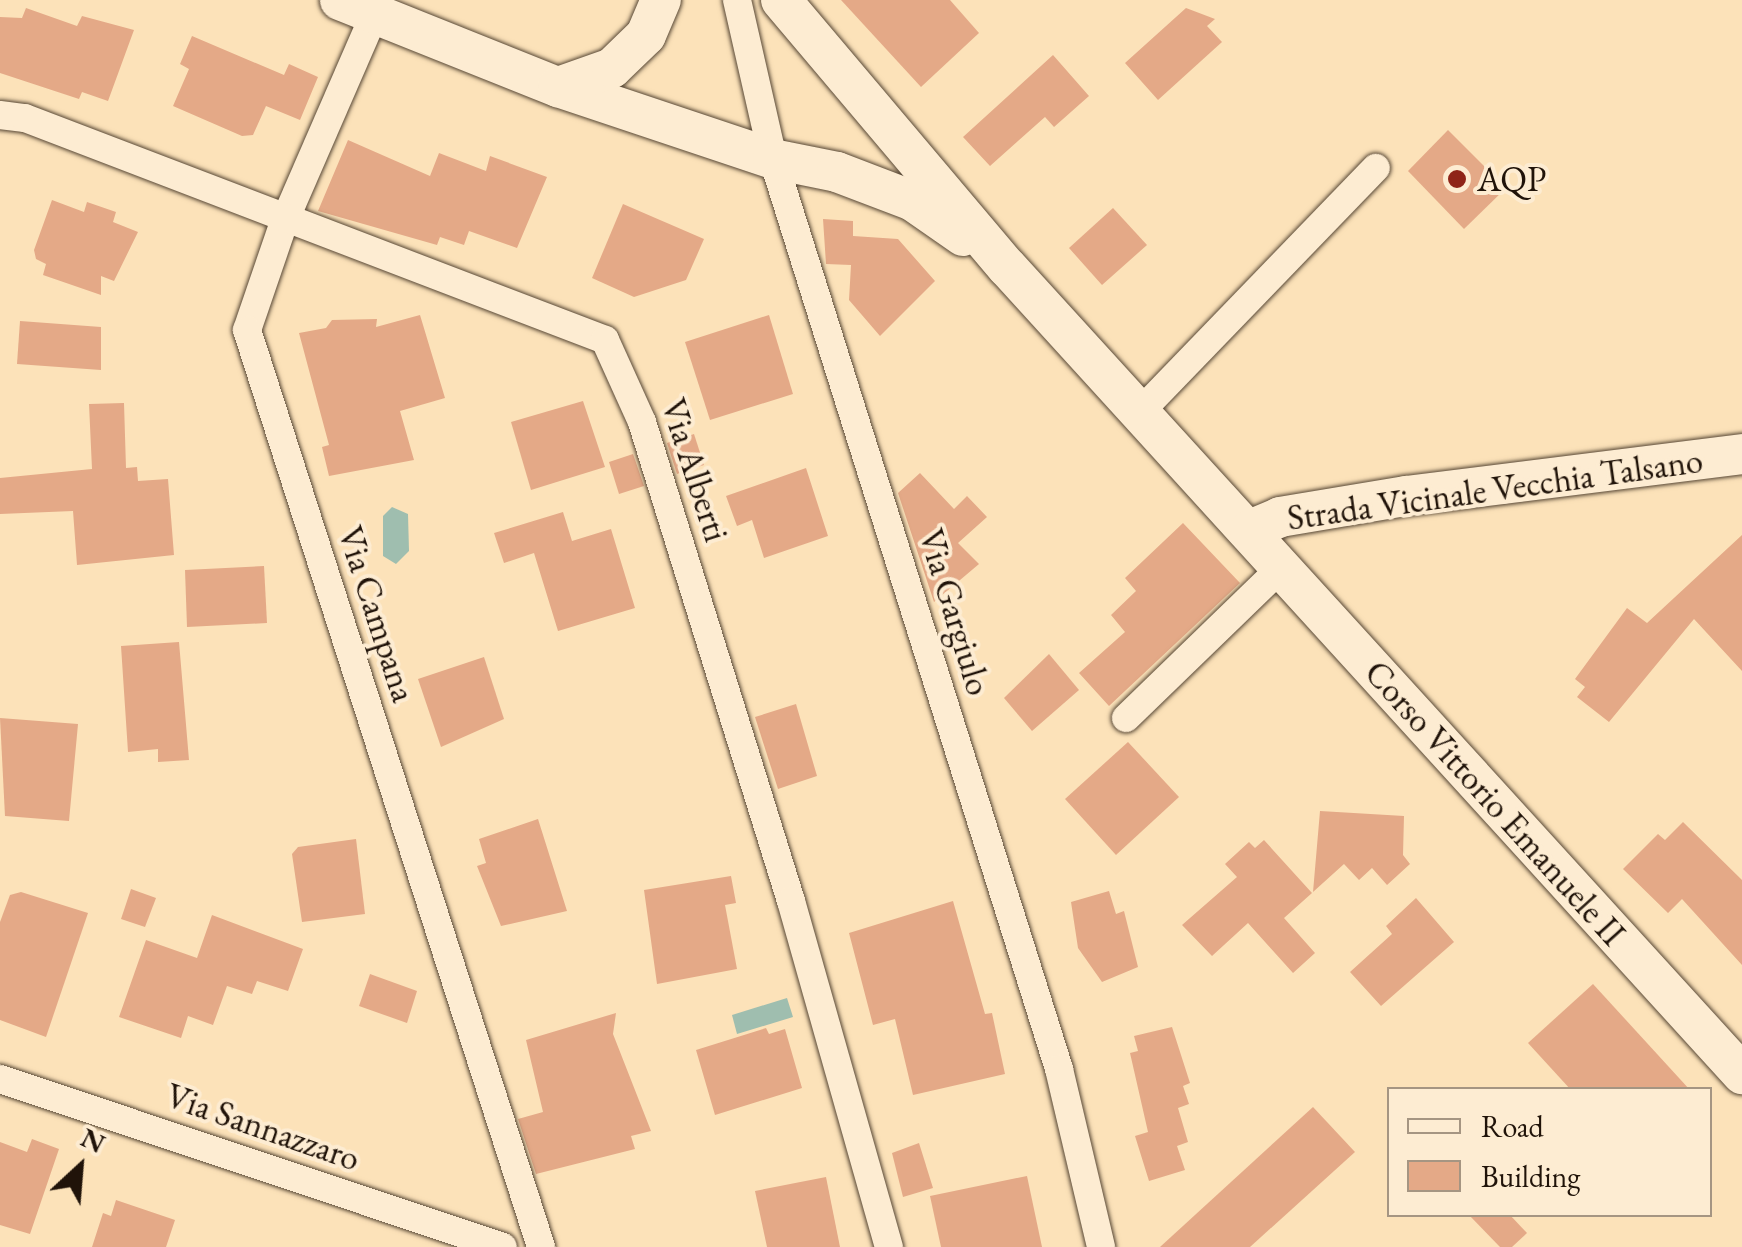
<!DOCTYPE html>
<html>
<head>
<meta charset="utf-8">
<style>
  body { margin:0 }
  #map { position:relative; width:1742px; height:1247px; overflow:hidden; background:#fce2b9; font-family:"EB Garamond",serif }
  div>[style] { position:absolute }
  .water>* { inset:0; background:#9fbeaf }
  .building>* { inset:0; background:#e4a987 }
  .roads { filter:drop-shadow(0 0 2px #574735) drop-shadow(0 0 2px #574735) }
  .street>* { height:28px; margin:-14px; padding:0 14px; transform-origin:14px; border-radius:14px; background:#fdecd2 }
  .secondary>* { height:40px; margin:-20px; padding:0 20px; transform-origin:20px; border-radius:20px; background:#fdecd2 }
  .dots>* { width:28px; height:28px; translate:-50% -50%; box-sizing:border-box; border:5px solid #fdecd2; border-radius:50% }
  span { translate:-50% -50%; white-space:nowrap; text-align:center; line-height:1.15; -webkit-text-stroke:8px #fdecd2; paint-order:stroke }
  .poi-label { font-size:35px; color:#201309 }
  .left { translate:0 -50%; text-align:left }
  .street-label { font-size:35px; color:#201309 }
  .legend { position:absolute; left:1387px; top:1087px; width:325px; height:130px; box-sizing:border-box; background:#fdecd2; border:2px solid #a59582; margin:0; padding:12px 18px; list-style:none; font-size:30px; color:#201309 }
  .legend li { display:flex; align-items:center; gap:20px; height:50px }
  .legend b { width:50px; border:2px solid #a59582 }
  .north { position:absolute; left:30px; top:1117px; width:100px; height:100px; -webkit-text-stroke:8px #fdecd2; paint-order:stroke; rotate:26deg; font-size:28px; font-weight:700; line-height:40px; text-align:center; color:#201309 }
  .north::after { content:''; display:block; margin:auto; width:35px; height:45px; background:#201309; clip-path:polygon(50% 0,100% 100%,50% 72%,0 100%) }
</style>
</head>
<body>
<div id="map">
  <div class="water">
    <i style="clip-path:polygon(392px 507px,408px 514px,409px 551px,396px 564px,383px 556px,383px 516px)"></i>
    <i style="clip-path:polygon(787px 998px,793px 1017px,737px 1034px,732px 1015px)"></i>
  </div>
  <div class="building">
    <i style="clip-path:polygon(841px 0,950px 0,979px 33px,921px 87px)"></i>
    <i style="clip-path:polygon(26px 8px,77px 26px,82px 16px,134px 30px,108px 101px,82px 92px,79px 99px,0 73px,0 17px,22px 18px)"></i>
    <i style="clip-path:polygon(1186px 8px,1215px 19px,1207px 26px,1222px 42px,1158px 100px,1125px 63px)"></i>
    <i style="clip-path:polygon(192px 36px,284px 75px,289px 64px,318px 77px,300px 120px,266px 106px,253px 135px,242px 136px,173px 106px,189px 69px,180px 64px)"></i>
    <i style="clip-path:polygon(1053px 55px,1089px 96px,1054px 127px,1045px 117px,990px 166px,963px 137px)"></i>
    <i style="clip-path:polygon(1448px 130px,1506px 188px,1464px 229px,1408px 171px)"></i>
    <i style="clip-path:polygon(348px 140px,430px 176px,439px 153px,486px 171px,490px 156px,547px 177px,517px 248px,469px 231px,464px 245px,440px 237px,437px 245px,318px 211px)"></i>
    <i style="clip-path:polygon(52px 200px,84px 212px,87px 202px,116px 212px,113px 222px,138px 232px,114px 281px,101px 276px,101px 295px,43px 275px,46px 264px,36px 259px,34px 250px)"></i>
    <i style="clip-path:polygon(623px 204px,704px 239px,686px 280px,634px 297px,592px 278px)"></i>
    <i style="clip-path:polygon(1113px 208px,1147px 245px,1102px 285px,1069px 248px)"></i>
    <i style="clip-path:polygon(823px 219px,853px 221px,853px 236px,898px 239px,935px 281px,880px 336px,849px 300px,851px 265px,826px 264px)"></i>
    <i style="clip-path:polygon(420px 315px,445px 398px,400px 411px,414px 460px,329px 476px,322px 447px,329px 445px,299px 333px,326px 328px,332px 320px,377px 319px,376px 327px)"></i>
    <i style="clip-path:polygon(769px 315px,793px 394px,710px 420px,685px 342px)"></i>
    <i style="clip-path:polygon(20px 321px,101px 327px,101px 370px,17px 364px)"></i>
    <i style="clip-path:polygon(583px 401px,605px 467px,531px 490px,511px 422px)"></i>
    <i style="clip-path:polygon(124px 403px,126px 468px,137px 467px,138px 481px,168px 479px,174px 555px,77px 565px,73px 511px,0 514px,0 478px,92px 469px,89px 404px)"></i>
    <i style="clip-path:polygon(694px 434px,704px 465px,677px 474px,667px 443px)"></i>
    <i style="clip-path:polygon(633px 454px,644px 486px,619px 494px,609px 462px)"></i>
    <i style="clip-path:polygon(806px 468px,828px 536px,764px 558px,752px 520px,737px 526px,726px 496px)"></i>
    <i style="clip-path:polygon(920px 473px,954px 509px,967px 496px,987px 517px,958px 543px,979px 564px,934px 602px,898px 493px)"></i>
    <i style="clip-path:polygon(563px 512px,572px 541px,611px 529px,635px 608px,558px 631px,534px 553px,504px 563px,494px 533px)"></i>
    <i style="clip-path:polygon(1183px 523px,1240px 583px,1109px 706px,1079px 673px,1125px 632px,1111px 615px,1136px 591px,1125px 578px)"></i>
    <i style="clip-path:polygon(1742px 535px,1742px 671px,1694px 619px,1609px 722px,1577px 697px,1585px 687px,1575px 679px,1627px 608px,1647px 623px)"></i>
    <i style="clip-path:polygon(264px 566px,267px 623px,187px 627px,185px 570px)"></i>
    <i style="clip-path:polygon(179px 642px,189px 760px,158px 762px,158px 749px,128px 752px,121px 646px)"></i>
    <i style="clip-path:polygon(1049px 654px,1079px 690px,1032px 731px,1004px 698px)"></i>
    <i style="clip-path:polygon(484px 657px,504px 719px,441px 747px,418px 679px)"></i>
    <i style="clip-path:polygon(796px 704px,817px 776px,778px 789px,755px 717px)"></i>
    <i style="clip-path:polygon(0 718px,78px 724px,69px 821px,5px 816px)"></i>
    <i style="clip-path:polygon(1128px 742px,1179px 797px,1116px 855px,1065px 799px)"></i>
    <i style="clip-path:polygon(1320px 811px,1404px 816px,1403px 855px,1410px 864px,1387px 885px,1372px 868px,1359px 880px,1344px 864px,1313px 892px)"></i>
    <i style="clip-path:polygon(538px 819px,567px 911px,501px 926px,477px 866px,486px 863px,479px 839px)"></i>
    <i style="clip-path:polygon(1683px 822px,1742px 880px,1742px 965px,1682px 899px,1668px 913px,1623px 869px,1658px 834px,1665px 840px)"></i>
    <i style="clip-path:polygon(356px 839px,365px 914px,302px 922px,292px 854px,298px 847px)"></i>
    <i style="clip-path:polygon(1264px 840px,1312px 893px,1284px 918px,1315px 953px,1293px 973px,1248px 923px,1212px 956px,1182px 925px,1237px 877px,1225px 864px,1249px 842px,1255px 848px)"></i>
    <i style="clip-path:polygon(731px 876px,736px 903px,725px 905px,737px 969px,657px 984px,644px 890px)"></i>
    <i style="clip-path:polygon(131px 889px,156px 898px,145px 927px,121px 919px)"></i>
    <i style="clip-path:polygon(1109px 891px,1116px 914px,1124px 911px,1138px 967px,1102px 982px,1078px 948px,1071px 902px)"></i>
    <i style="clip-path:polygon(21px 892px,88px 913px,46px 1037px,0 1020px,0 922px,10px 895px)"></i>
    <i style="clip-path:polygon(1416px 898px,1454px 942px,1381px 1006px,1350px 972px,1392px 934px,1386px 926px)"></i>
    <i style="clip-path:polygon(953px 901px,985px 1014px,992px 1013px,1005px 1074px,913px 1095px,895px 1019px,873px 1025px,849px 933px)"></i>
    <i style="clip-path:polygon(212px 915px,303px 949px,288px 991px,257px 981px,252px 994px,227px 986px,213px 1025px,188px 1016px,181px 1038px,119px 1017px,146px 940px,197px 958px)"></i>
    <i style="clip-path:polygon(370px 974px,417px 991px,407px 1023px,359px 1006px)"></i>
    <i style="clip-path:polygon(1593px 984px,1690px 1090px,1571px 1090px,1528px 1043px)"></i>
    <i style="clip-path:polygon(616px 1013px,613px 1034px,651px 1131px,631px 1136px,635px 1149px,536px 1174px,518px 1119px,543px 1112px,526px 1040px)"></i>
    <i style="clip-path:polygon(1172px 1027px,1190px 1083px,1183px 1086px,1189px 1104px,1178px 1108px,1188px 1142px,1177px 1146px,1185px 1170px,1149px 1181px,1135px 1136px,1148px 1132px,1130px 1053px,1138px 1051px,1134px 1036px)"></i>
    <i style="clip-path:polygon(766px 1028px,769px 1034px,785px 1029px,802px 1088px,715px 1115px,696px 1050px)"></i>
    <i style="clip-path:polygon(1313px 1107px,1355px 1152px,1250px 1247px,1160px 1247px)"></i>
    <i style="clip-path:polygon(32px 1139px,59px 1149px,30px 1234px,0 1225px,0 1142px,27px 1152px)"></i>
    <i style="clip-path:polygon(919px 1143px,933px 1188px,903px 1197px,892px 1153px)"></i>
    <i style="clip-path:polygon(1027px 1176px,1042px 1247px,941px 1247px,930px 1196px)"></i>
    <i style="clip-path:polygon(826px 1177px,840px 1247px,767px 1247px,755px 1191px)"></i>
    <i style="clip-path:polygon(116px 1200px,175px 1220px,166px 1247px,92px 1247px,103px 1213px,111px 1216px)"></i>
    <i style="clip-path:polygon(1468px 1214px,1509px 1214px,1527px 1233px,1512px 1247px,1500px 1247px)"></i>
  </div>
  <div class="roads">
    <div class="street">
      <i style="left:737px;top:0;width:163px;rotate:77.2deg"></i>
      <i style="left:773px;top:159px;width:954px;rotate:72.55deg"></i>
      <i style="left:1059px;top:1069px;width:183px;rotate:76.7deg"></i>
      <i style="left:375px;top:13px;width:228px;rotate:113.5deg"></i>
      <i style="left:284px;top:222px;width:114px;rotate:108.9deg"></i>
      <i style="left:247px;top:330px;width:963px;rotate:72.22deg"></i>
      <i style="left:0;top:115px;width:25px;rotate:7deg"></i>
      <i style="left:25px;top:118px;width:621px;rotate:20.94deg"></i>
      <i style="left:605px;top:340px;width:90px;rotate:65.7deg"></i>
      <i style="left:642px;top:422px;width:502px;rotate:72.72deg"></i>
      <i style="left:791px;top:901px;width:360px;rotate:74.2deg"></i>
      <i style="left:1141px;top:411px;width:338px;rotate:-46deg"></i>
      <i style="left:1126px;top:718px;width:219px;rotate:-44.1deg"></i>
      <i style="left:0;top:1079px;width:530px;rotate:18.47deg"></i>
    </div>
    <div class="secondary">
      <i style="left:340px;top:0;width:235px;rotate:21.8deg"></i>
      <i style="left:558px;top:87px;width:227px;rotate:18.5deg"></i>
      <i style="left:773px;top:159px;width:65px;rotate:11.5deg"></i>
      <i style="left:837px;top:172px;width:81px;rotate:20.9deg"></i>
      <i style="left:913px;top:201px;width:61px;rotate:35deg"></i>
      <i style="left:781px;top:0;width:350px;rotate:49.8deg"></i>
      <i style="left:1007px;top:267px;width:1092px;rotate:47.67deg"></i>
      <i style="left:558px;top:87px;width:57px;rotate:-19.4deg"></i>
      <i style="left:612px;top:68px;width:47px;rotate:-44.1deg"></i>
      <i style="left:646px;top:35px;width:38px;rotate:-67deg"></i>
      <i style="left:1250px;top:530px;width:33px;rotate:-23deg"></i>
      <i style="left:1280px;top:517px;width:128px;rotate:-9.5deg"></i>
      <i style="left:1406px;top:496px;width:339px;rotate:-7.1deg"></i>
    </div>
  </div>
  <div class="dots">
    <i style="left:1457px;top:179px;background:#8f2418"></i>
  </div>
  <div class="poi-label">
    <span class="left" style="left:1477px;top:179px">AQP</span>
  </div>
  <div class="street-label">
    <span style="left:695px;top:470px;rotate:72deg">Via Alberti</span>
    <span style="left:1495px;top:489px;rotate:-8deg">Strada Vicinale Vecchia Talsano</span>
    <span style="left:955px;top:612px;rotate:73deg">Via Gargiulo</span>
    <span style="left:377px;top:614px;rotate:72deg">Via Campana</span>
    <span style="left:1495px;top:803px;rotate:48deg">Corso Vittorio Emanuele II</span>
    <span style="left:263px;top:1127px;rotate:19deg">Via Sannazzaro</span>
  </div>
  <ul class="legend">
  <li><b style="height:12px;background:#fdecd2"></b>Road</li>
  <li><b style="height:28px;background:#e4a987"></b>Building</li>
  </ul>
  <div class="north">N</div>
</div>
</body>
</html>
